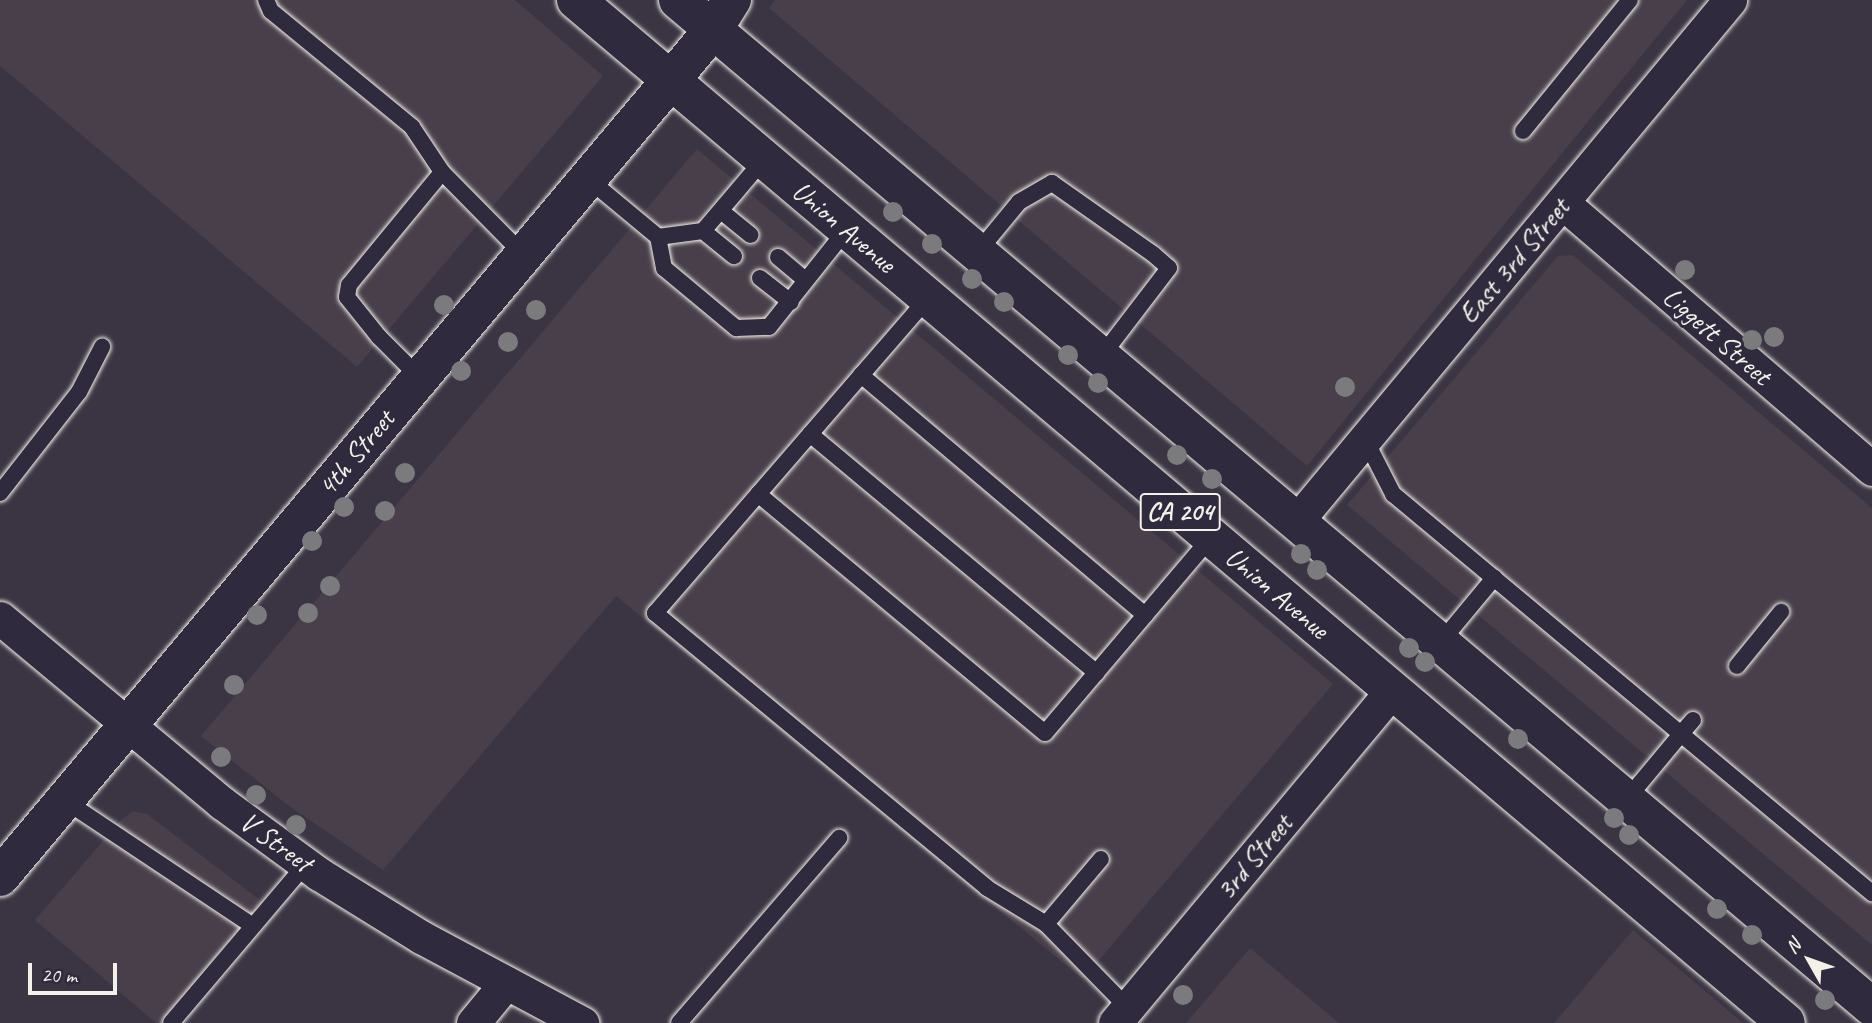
<!DOCTYPE html>
<html>
<head>
<meta charset="utf-8">
<style>
  body { margin:0 }
  #map { position:relative; width:1872px; height:1023px; overflow:hidden; background:#3b3443; font-family:Caveat,sans-serif }
  div>[style] { position:absolute }
  .built>* { inset:0; background:#493f4a }
  .roads { filter:drop-shadow(0 0 2px #f4f1e8) drop-shadow(0 0 2px #f4f1e8) }
  .service>* { height:16px; margin:-8px; padding:0 8px; transform-origin:8px; border-radius:8px; background:#2f2a3d }
  .minor>* { height:33px; margin:-16.5px; padding:0 16.5px; transform-origin:16.5px; border-radius:16.5px; background:#2f2a3d }
  .tertiary>* { height:38px; margin:-19px; padding:0 19px; transform-origin:19px; border-radius:19px; background:#2f2a3d }
  .trunk>* { height:38px; margin:-19px; padding:0 19px; transform-origin:19px; border-radius:19px; background:#2f2a3d }
  .trees>* { width:20px; height:20px; margin:-10px; border-radius:50%; background:#7b7a7c }
  span { translate:-50% -50%; white-space:nowrap; text-align:center; line-height:1.15; -webkit-text-stroke:6px #2f2a3d; paint-order:stroke }
  .shield-label span { padding:2px 5px; background:#2f2a3d; border:2px solid; border-radius:5px; -webkit-text-stroke-width:0 }
  .shield-label { font-size:26px; color:#f4f1e8; font-weight:700 }
  .street-label { font-size:28px; color:#f4f1e8 }
  .north { position:absolute; left:1774px; top:925px; width:70px; height:70px; -webkit-text-stroke:5px #2f2a3d; paint-order:stroke; rotate:310deg; font-size:19px; font-weight:700; line-height:28px; text-align:center; color:#f4f1e8 }
  .north::after { content:''; display:block; margin:auto; width:24px; height:32px; background:#f4f1e8; clip-path:polygon(50% 0,100% 100%,50% 72%,0 100%) }
  .scale { position:absolute; left:28px; top:963px; width:89px; height:32px; box-sizing:border-box; border:4px solid #f4f1e8; border-top:0; padding-left:9px; font-size:21px; line-height:24px; white-space:nowrap; color:#f4f1e8; -webkit-text-stroke:5px #2f2a3d; paint-order:stroke }
</style>
</head>
<body>
<div id="map">
  <div class="built">
    <i style="clip-path:polygon(0 0,515px 0,603px 76px,357px 367px,0 66px)"></i>
    <i style="clip-path:polygon(775px 0,1687px 0,1307px 466px,769px 8px)"></i>
    <i style="clip-path:polygon(697px 149px,1333px 684px,1083px 979px,616px 596px,383px 870px,289px 806px,201px 736px)"></i>
    <i style="clip-path:polygon(1573px 255px,1872px 508px,1872px 945px,1347px 505px,1558px 256px)"></i>
    <i style="clip-path:polygon(133px 811px,147px 814px,264px 903px,162px 1023px,156px 1023px,35px 920px,122px 819px)"></i>
    <i style="clip-path:polygon(1633px 930px,1743px 1023px,1554px 1023px)"></i>
    <i style="clip-path:polygon(1250px 948px,1339px 1023px,1186px 1023px)"></i>
  </div>
  <div class="roads">
    <div class="service">
      <i style="left:266px;top:0;width:12px;rotate:66deg"></i>
      <i style="left:271px;top:11px;width:183px;rotate:39.4deg"></i>
      <i style="left:412px;top:127px;width:54px;rotate:56.3deg"></i>
      <i style="left:442px;top:172px;width:115px;rotate:45.4deg"></i>
      <i style="left:1523px;top:131px;width:169px;rotate:-50.8deg"></i>
      <i style="left:587px;top:178px;width:92px;rotate:39.7deg"></i>
      <i style="left:658px;top:237px;width:45px;rotate:-7.6deg"></i>
      <i style="left:703px;top:231px;width:94px;rotate:-49.7deg"></i>
      <i style="left:721px;top:211px;width:38px;rotate:39deg"></i>
      <i style="left:703px;top:231px;width:40px;rotate:39deg"></i>
      <i style="left:658px;top:237px;width:32px;rotate:79deg"></i>
      <i style="left:664px;top:268px;width:94px;rotate:39.8deg"></i>
      <i style="left:736px;top:328px;width:33px;rotate:-2deg"></i>
      <i style="left:769px;top:327px;width:125px;rotate:-51.5deg"></i>
      <i style="left:977px;top:253px;width:66px;rotate:-50.5deg"></i>
      <i style="left:1019px;top:202px;width:38px;rotate:-30deg"></i>
      <i style="left:1052px;top:183px;width:123px;rotate:35.1deg"></i>
      <i style="left:1153px;top:254px;width:21px;rotate:41deg"></i>
      <i style="left:1169px;top:268px;width:112px;rotate:127.4deg"></i>
      <i style="left:778px;top:257px;width:34px;rotate:40deg"></i>
      <i style="left:760px;top:278px;width:39px;rotate:38deg"></i>
      <i style="left:928px;top:298px;width:417px;rotate:130.9deg"></i>
      <i style="left:655px;top:613px;width:431px;rotate:39.6deg"></i>
      <i style="left:987px;top:888px;width:69px;rotate:31.4deg"></i>
      <i style="left:1046px;top:924px;width:117px;rotate:45.7deg"></i>
      <i style="left:861px;top:375px;width:372px;rotate:40.2deg"></i>
      <i style="left:419px;top:377px;width:57px;rotate:-135deg"></i>
      <i style="left:379px;top:337px;width:51px;rotate:-128.7deg"></i>
      <i style="left:347px;top:297px;width:12px;rotate:-81deg"></i>
      <i style="left:349px;top:285px;width:146px;rotate:-50.5deg"></i>
      <i style="left:810px;top:434px;width:373px;rotate:39.8deg"></i>
      <i style="left:1365px;top:439px;width:62px;rotate:63deg"></i>
      <i style="left:1393px;top:494px;width:375px;rotate:39.8deg"></i>
      <i style="left:1681px;top:734px;width:86px;rotate:129.8deg"></i>
      <i style="left:0;top:493px;width:128px;rotate:-52deg"></i>
      <i style="left:79px;top:392px;width:51px;rotate:-62.9deg"></i>
      <i style="left:758px;top:494px;width:373px;rotate:39.8deg"></i>
      <i style="left:1045px;top:733px;width:257px;rotate:-49.7deg"></i>
      <i style="left:1440px;top:643px;width:85px;rotate:-50.3deg"></i>
      <i style="left:1737px;top:666px;width:70px;rotate:-50.8deg"></i>
      <i style="left:1693px;top:720px;width:18px;rotate:131deg"></i>
      <i style="left:1681px;top:734px;width:249px;rotate:39.8deg"></i>
      <i style="left:64px;top:800px;width:227px;rotate:33.7deg"></i>
      <i style="left:1046px;top:924px;width:85px;rotate:-49.8deg"></i>
      <i style="left:171px;top:1023px;width:209px;rotate:-49.7deg"></i>
      <i style="left:679px;top:1023px;width:245px;rotate:-49.1deg"></i>
    </div>
    <div class="minor">
      <i style="left:1563px;top:203px;width:408px;rotate:40.7deg"></i>
      <i style="left:1296px;top:522px;width:679px;rotate:-50.26deg"></i>
      <i style="left:0;top:618px;width:289px;rotate:39.8deg"></i>
      <i style="left:222px;top:803px;width:120px;rotate:36.2deg"></i>
      <i style="left:319px;top:874px;width:120px;rotate:31.7deg"></i>
      <i style="left:421px;top:937px;width:183px;rotate:28.1deg"></i>
      <i style="left:473px;top:1023px;width:52px;rotate:-50.5deg"></i>
      <i style="left:1115px;top:1023px;width:433px;rotate:-50.2deg"></i>
    </div>
    <div class="tertiary">
      <i style="left:0;top:877px;width:1107px;rotate:-49.91deg"></i>
      <i style="left:713px;top:30px;width:36px;rotate:-58deg"></i>
    </div>
    <div class="trunk">
      <i style="left:576px;top:0;width:1584px;rotate:40.21deg"></i>
      <i style="left:678px;top:0;width:1562px;rotate:40.14deg"></i>
    </div>
  </div>
  <div class="trees">
    <i style="left:893px;top:212px"></i>
    <i style="left:932px;top:244px"></i>
    <i style="left:1685px;top:270px"></i>
    <i style="left:972px;top:279px"></i>
    <i style="left:1004px;top:302px"></i>
    <i style="left:444px;top:305px"></i>
    <i style="left:536px;top:310px"></i>
    <i style="left:1774px;top:337px"></i>
    <i style="left:1752px;top:340px"></i>
    <i style="left:508px;top:342px"></i>
    <i style="left:1068px;top:355px"></i>
    <i style="left:461px;top:371px"></i>
    <i style="left:1098px;top:383px"></i>
    <i style="left:1345px;top:387px"></i>
    <i style="left:1177px;top:455px"></i>
    <i style="left:405px;top:473px"></i>
    <i style="left:1212px;top:479px"></i>
    <i style="left:344px;top:507px"></i>
    <i style="left:385px;top:511px"></i>
    <i style="left:312px;top:541px"></i>
    <i style="left:1301px;top:554px"></i>
    <i style="left:1317px;top:570px"></i>
    <i style="left:330px;top:586px"></i>
    <i style="left:308px;top:613px"></i>
    <i style="left:257px;top:615px"></i>
    <i style="left:1409px;top:648px"></i>
    <i style="left:1425px;top:662px"></i>
    <i style="left:234px;top:685px"></i>
    <i style="left:1518px;top:739px"></i>
    <i style="left:221px;top:757px"></i>
    <i style="left:256px;top:795px"></i>
    <i style="left:1614px;top:818px"></i>
    <i style="left:296px;top:825px"></i>
    <i style="left:1629px;top:835px"></i>
    <i style="left:1717px;top:909px"></i>
    <i style="left:1752px;top:935px"></i>
    <i style="left:1183px;top:995px"></i>
    <i style="left:1825px;top:1000px"></i>
  </div>
  <div class="shield-label">
    <span style="left:1180px;top:512px">CA 204</span>
  </div>
  <div class="street-label">
    <span style="left:844px;top:227px;rotate:40deg">Union Avenue</span>
    <span style="left:1514px;top:261px;rotate:-50deg">East 3rd Street</span>
    <span style="left:1717px;top:336px;rotate:41deg">Liggett Street</span>
    <span style="left:356px;top:453px;rotate:-50deg">4th Street</span>
    <span style="left:1277px;top:593px;rotate:40deg">Union Avenue</span>
    <span style="left:276px;top:842px;rotate:36deg">V Street</span>
    <span style="left:1254px;top:857px;rotate:-50deg">3rd Street</span>
  </div>
  <div class="north">N</div>
  <div class="scale">20 m</div>
</div>
</body>
</html>
